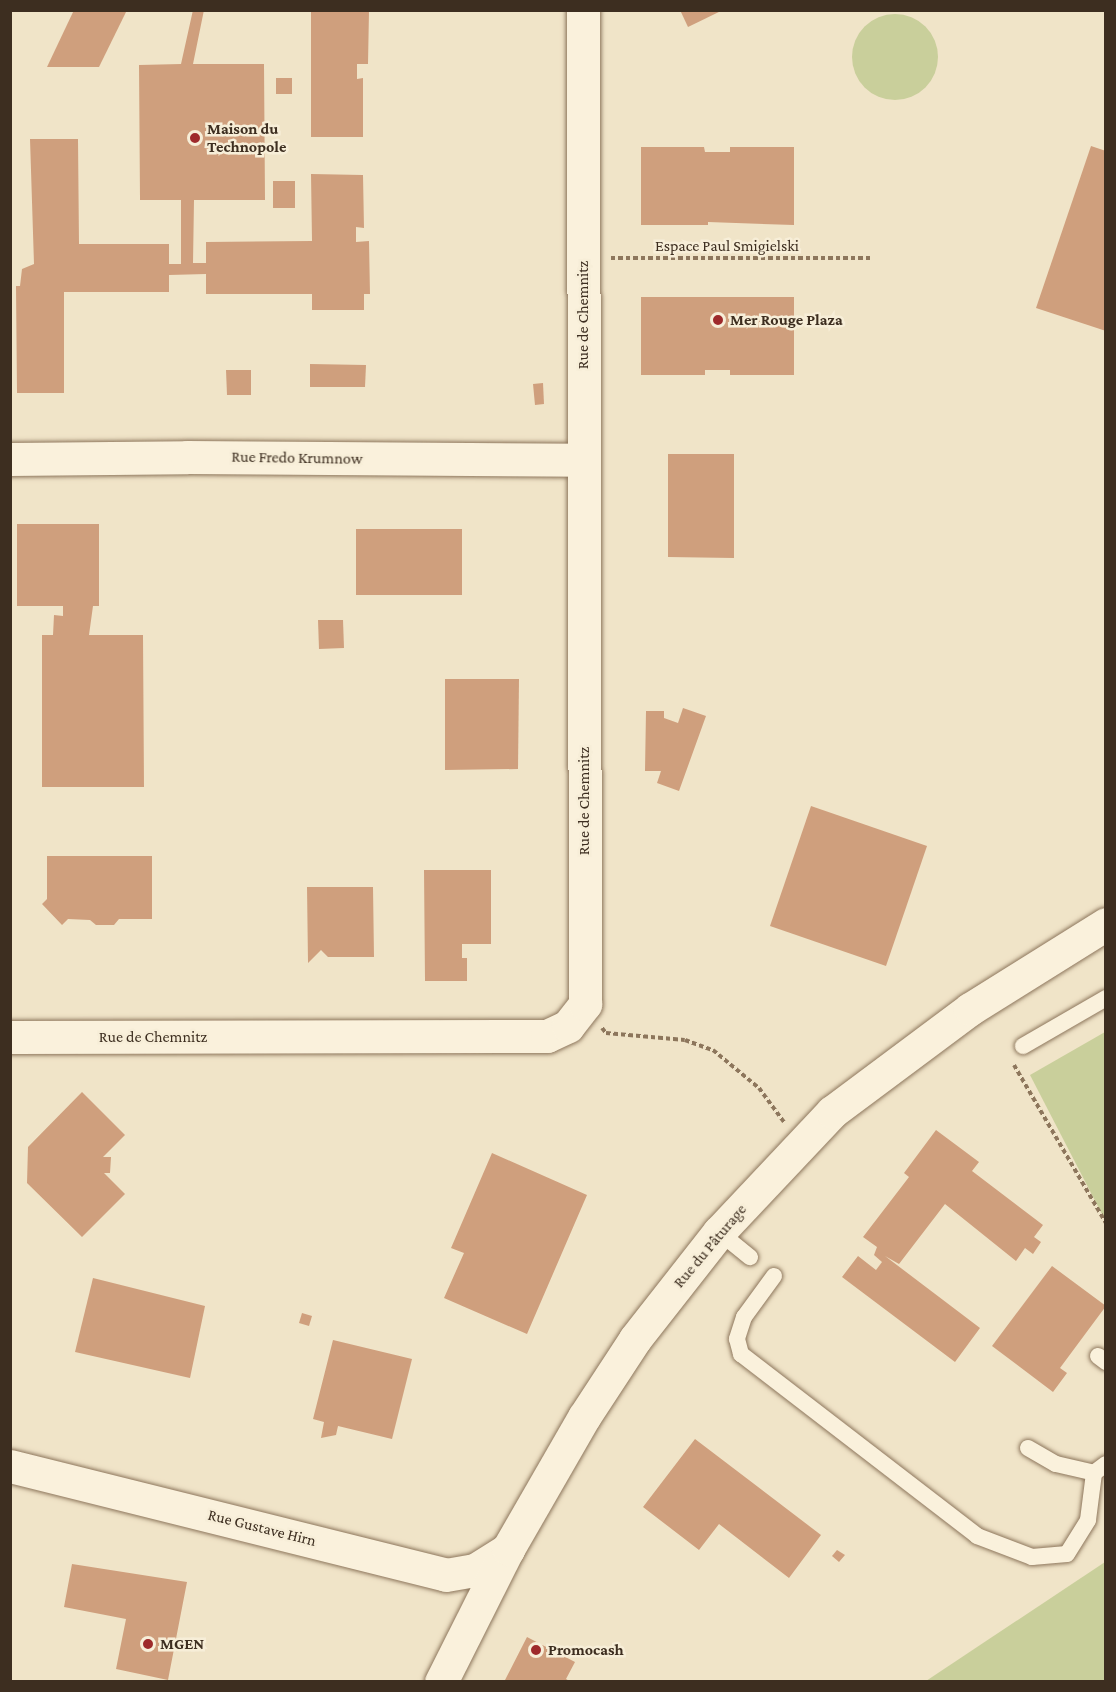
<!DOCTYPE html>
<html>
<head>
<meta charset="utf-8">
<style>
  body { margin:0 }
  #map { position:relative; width:1116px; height:1692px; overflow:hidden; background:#f0e4c8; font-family:"Crimson Pro",serif }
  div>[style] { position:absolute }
  .green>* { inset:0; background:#c9cf9b }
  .round { border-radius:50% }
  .building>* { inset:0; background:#cf9f7d }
  .path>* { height:4px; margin-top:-2px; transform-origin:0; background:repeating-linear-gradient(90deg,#8d765c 0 4.5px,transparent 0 7.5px) }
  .roads { filter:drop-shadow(0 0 2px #8d765c) drop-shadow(0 0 2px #8d765c) }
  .lane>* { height:16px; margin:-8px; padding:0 8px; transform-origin:8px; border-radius:8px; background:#faf1dc }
  .street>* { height:33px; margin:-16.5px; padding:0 16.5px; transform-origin:16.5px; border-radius:16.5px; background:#faf1dc }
  .dots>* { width:16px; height:16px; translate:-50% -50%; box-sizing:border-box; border:3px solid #f7eed8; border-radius:50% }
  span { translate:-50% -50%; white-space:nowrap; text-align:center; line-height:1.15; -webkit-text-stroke:5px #f7eed8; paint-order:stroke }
  .poi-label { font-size:16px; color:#3d2e20; font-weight:700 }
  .left { translate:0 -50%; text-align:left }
  .street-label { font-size:16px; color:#3d2e20 }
  .frame { position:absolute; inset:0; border:12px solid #3d2e20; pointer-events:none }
</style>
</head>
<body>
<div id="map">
  <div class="green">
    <i class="round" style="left:852px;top:14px;width:86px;height:86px"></i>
    <i style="clip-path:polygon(1105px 1032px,1105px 1220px,1030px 1075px)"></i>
    <i style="clip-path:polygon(1105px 1562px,1105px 1681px,926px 1681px)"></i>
  </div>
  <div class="building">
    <i style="clip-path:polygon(74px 10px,127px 10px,99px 67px,47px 67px)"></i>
    <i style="clip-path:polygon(193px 10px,204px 10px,193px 64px,264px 64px,265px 200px,194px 200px,193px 263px,206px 263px,206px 242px,312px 241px,311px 174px,363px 175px,364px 228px,356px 227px,356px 242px,369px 241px,370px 294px,364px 294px,364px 310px,312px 310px,312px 294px,206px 294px,206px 274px,169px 275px,169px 292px,64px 292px,64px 393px,17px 393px,16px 286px,20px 286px,22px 269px,34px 264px,30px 139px,78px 139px,79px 244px,169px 244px,169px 264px,181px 264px,181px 200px,140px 200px,139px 65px,181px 64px)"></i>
    <i style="clip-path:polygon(311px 10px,369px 11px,368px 64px,357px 64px,357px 79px,363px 78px,363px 137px,311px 137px)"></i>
    <i style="clip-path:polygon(680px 10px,723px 10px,688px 27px)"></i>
    <i style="clip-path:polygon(276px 78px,292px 78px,292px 94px,276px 94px)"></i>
    <i style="clip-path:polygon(1091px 146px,1106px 151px,1106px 331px,1036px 308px)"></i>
    <i style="clip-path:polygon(641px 147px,704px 147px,705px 152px,730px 152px,730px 147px,794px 147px,794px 225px,708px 222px,708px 225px,641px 225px)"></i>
    <i style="clip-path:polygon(273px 181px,295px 181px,295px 208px,273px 208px)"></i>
    <i style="clip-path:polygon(641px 297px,794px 297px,794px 375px,730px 375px,730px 370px,705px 370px,705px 375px,641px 375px)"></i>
    <i style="clip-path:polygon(310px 364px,366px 365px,365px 387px,310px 387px)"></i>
    <i style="clip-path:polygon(226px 370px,251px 370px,251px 395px,227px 395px)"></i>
    <i style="clip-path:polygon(543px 383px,544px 404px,535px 405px,533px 384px)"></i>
    <i style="clip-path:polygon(668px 454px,734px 454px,734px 558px,668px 557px)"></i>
    <i style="clip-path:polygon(17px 524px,99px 524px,99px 606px,93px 606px,89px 635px,143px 635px,144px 787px,42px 787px,42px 635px,53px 635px,54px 615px,63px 616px,63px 606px,17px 606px)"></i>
    <i style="clip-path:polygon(356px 529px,462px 529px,462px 595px,356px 595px)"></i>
    <i style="clip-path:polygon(318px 620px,343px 620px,344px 648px,319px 649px)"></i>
    <i style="clip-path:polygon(445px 679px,519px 679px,518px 769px,445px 770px)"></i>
    <i style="clip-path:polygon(683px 708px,706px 716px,679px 791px,657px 783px,661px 771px,645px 771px,646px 711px,664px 711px,664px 718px,678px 723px)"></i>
    <i style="clip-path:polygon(811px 806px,927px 846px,886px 966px,770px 926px)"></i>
    <i style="clip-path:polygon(47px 856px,152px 856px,152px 919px,119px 919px,114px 925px,96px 925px,90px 920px,68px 919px,62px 925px,42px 904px,47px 899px)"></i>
    <i style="clip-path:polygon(424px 870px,491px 870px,491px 944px,462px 944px,462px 958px,467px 958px,467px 981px,425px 981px)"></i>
    <i style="clip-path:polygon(307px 887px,373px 887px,374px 957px,328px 957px,321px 950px,308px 963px)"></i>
    <i style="clip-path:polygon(82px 1092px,125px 1135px,103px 1157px,111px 1157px,110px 1173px,104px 1173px,125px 1194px,82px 1237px,27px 1183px,28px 1147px)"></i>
    <i style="clip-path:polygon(936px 1130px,979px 1162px,972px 1171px,1043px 1225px,1034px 1237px,1041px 1242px,1033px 1254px,1025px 1248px,1016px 1261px,945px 1204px,899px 1264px,885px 1256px,980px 1328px,955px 1362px,842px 1277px,858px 1256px,876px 1270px,882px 1262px,874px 1255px,877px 1247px,863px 1237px,909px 1177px,904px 1173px)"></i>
    <i style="clip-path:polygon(492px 1153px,587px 1195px,527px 1334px,444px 1298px,464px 1253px,451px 1248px)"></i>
    <i style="clip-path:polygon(1052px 1266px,1106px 1306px,1060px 1368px,1067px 1373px,1053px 1392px,992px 1346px)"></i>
    <i style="clip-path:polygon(93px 1278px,205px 1306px,190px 1378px,75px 1352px)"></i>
    <i style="clip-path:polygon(302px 1313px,312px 1316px,309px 1326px,299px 1323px)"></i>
    <i style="clip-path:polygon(333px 1340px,412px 1359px,392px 1439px,338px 1426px,336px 1435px,321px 1438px,324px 1422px,313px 1419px)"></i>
    <i style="clip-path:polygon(695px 1439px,821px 1535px,789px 1578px,719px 1524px,699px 1550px,643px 1507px)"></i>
    <i style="clip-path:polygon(837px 1550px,845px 1555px,839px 1562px,832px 1556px)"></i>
    <i style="clip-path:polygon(72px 1564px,187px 1582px,168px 1680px,116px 1669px,126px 1619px,64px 1607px)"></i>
    <i style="clip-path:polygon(527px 1637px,575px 1662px,566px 1679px,571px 1682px,504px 1682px)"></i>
  </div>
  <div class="path">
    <i style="left:611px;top:258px;width:261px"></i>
    <i style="left:602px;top:1028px;width:6px;rotate:51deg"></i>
    <i style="left:606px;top:1033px;width:79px;rotate:5.1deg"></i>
    <i style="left:685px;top:1040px;width:30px;rotate:20deg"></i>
    <i style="left:713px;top:1050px;width:60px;rotate:39.6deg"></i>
    <i style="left:759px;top:1088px;width:42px;rotate:53.7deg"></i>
    <i style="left:1014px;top:1065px;width:183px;rotate:59.8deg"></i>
  </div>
  <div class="roads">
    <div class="lane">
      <i style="left:1023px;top:1046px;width:96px;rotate:-30deg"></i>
      <i style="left:719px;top:1232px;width:40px;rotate:39deg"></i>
      <i style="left:774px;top:1276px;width:51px;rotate:126.2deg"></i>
      <i style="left:744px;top:1317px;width:23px;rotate:108deg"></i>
      <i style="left:737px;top:1339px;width:16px;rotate:75deg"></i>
      <i style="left:741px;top:1354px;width:298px;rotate:37.6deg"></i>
      <i style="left:977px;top:1536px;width:59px;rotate:20.9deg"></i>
      <i style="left:1032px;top:1557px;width:35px;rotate:-5deg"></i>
      <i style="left:1067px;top:1554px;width:40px;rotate:-58deg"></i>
      <i style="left:1088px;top:1520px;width:47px;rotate:-82.7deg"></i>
      <i style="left:1094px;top:1473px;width:15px;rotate:-37deg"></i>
      <i style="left:1098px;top:1356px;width:10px;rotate:37deg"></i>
      <i style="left:1028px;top:1448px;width:32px;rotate:30deg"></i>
      <i style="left:1056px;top:1464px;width:39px;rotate:13deg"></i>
    </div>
    <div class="street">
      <i style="left:10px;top:459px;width:177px;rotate:-0.6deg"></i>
      <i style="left:187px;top:457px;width:397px;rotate:0.4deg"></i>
      <i style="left:10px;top:1037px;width:537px;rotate:-0.11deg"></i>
      <i style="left:547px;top:1036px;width:23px;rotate:-25deg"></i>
      <i style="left:568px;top:1026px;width:28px;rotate:-52deg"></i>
      <i style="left:585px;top:1004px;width:994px;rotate:-90.12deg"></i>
      <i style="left:10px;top:1466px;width:449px;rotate:14deg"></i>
      <i style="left:446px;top:1575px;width:29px;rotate:-10deg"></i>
      <i style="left:475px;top:1570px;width:39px;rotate:-32deg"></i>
      <i style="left:441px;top:1682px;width:149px;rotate:-63.3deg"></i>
      <i style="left:508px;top:1549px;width:152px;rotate:-60.1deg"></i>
      <i style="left:584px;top:1417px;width:93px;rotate:-56.8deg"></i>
      <i style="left:635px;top:1339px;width:136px;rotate:-51.9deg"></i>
      <i style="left:719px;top:1232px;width:165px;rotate:-46.7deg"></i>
      <i style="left:832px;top:1112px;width:172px;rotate:-36.7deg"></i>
      <i style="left:970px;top:1009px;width:160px;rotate:-32deg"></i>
    </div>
  </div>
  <div class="dots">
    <i style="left:195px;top:138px;background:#9e2a2b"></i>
    <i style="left:718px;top:320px;background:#9e2a2b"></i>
    <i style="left:148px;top:1644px;background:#9e2a2b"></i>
    <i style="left:536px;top:1650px;background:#9e2a2b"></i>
  </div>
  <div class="poi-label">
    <span class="left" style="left:207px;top:138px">Maison du<br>Technopole</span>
    <span class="left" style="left:730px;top:320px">Mer Rouge Plaza</span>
    <span class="left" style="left:160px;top:1644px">MGEN</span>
    <span class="left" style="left:548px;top:1650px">Promocash</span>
  </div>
  <div class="street-label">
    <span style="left:727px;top:246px">Espace Paul Smigielski</span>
    <span style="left:583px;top:315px;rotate:-90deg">Rue de Chemnitz</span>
    <span style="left:297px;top:458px;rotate:1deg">Rue Fredo Krumnow</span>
    <span style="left:584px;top:801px;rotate:-90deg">Rue de Chemnitz</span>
    <span style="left:153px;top:1037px">Rue de Chemnitz</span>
    <span style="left:710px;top:1246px;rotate:-50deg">Rue du Pâturage</span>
    <span style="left:262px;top:1528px;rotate:14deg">Rue Gustave Hirn</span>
  </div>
  <div class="frame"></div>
</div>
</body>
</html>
